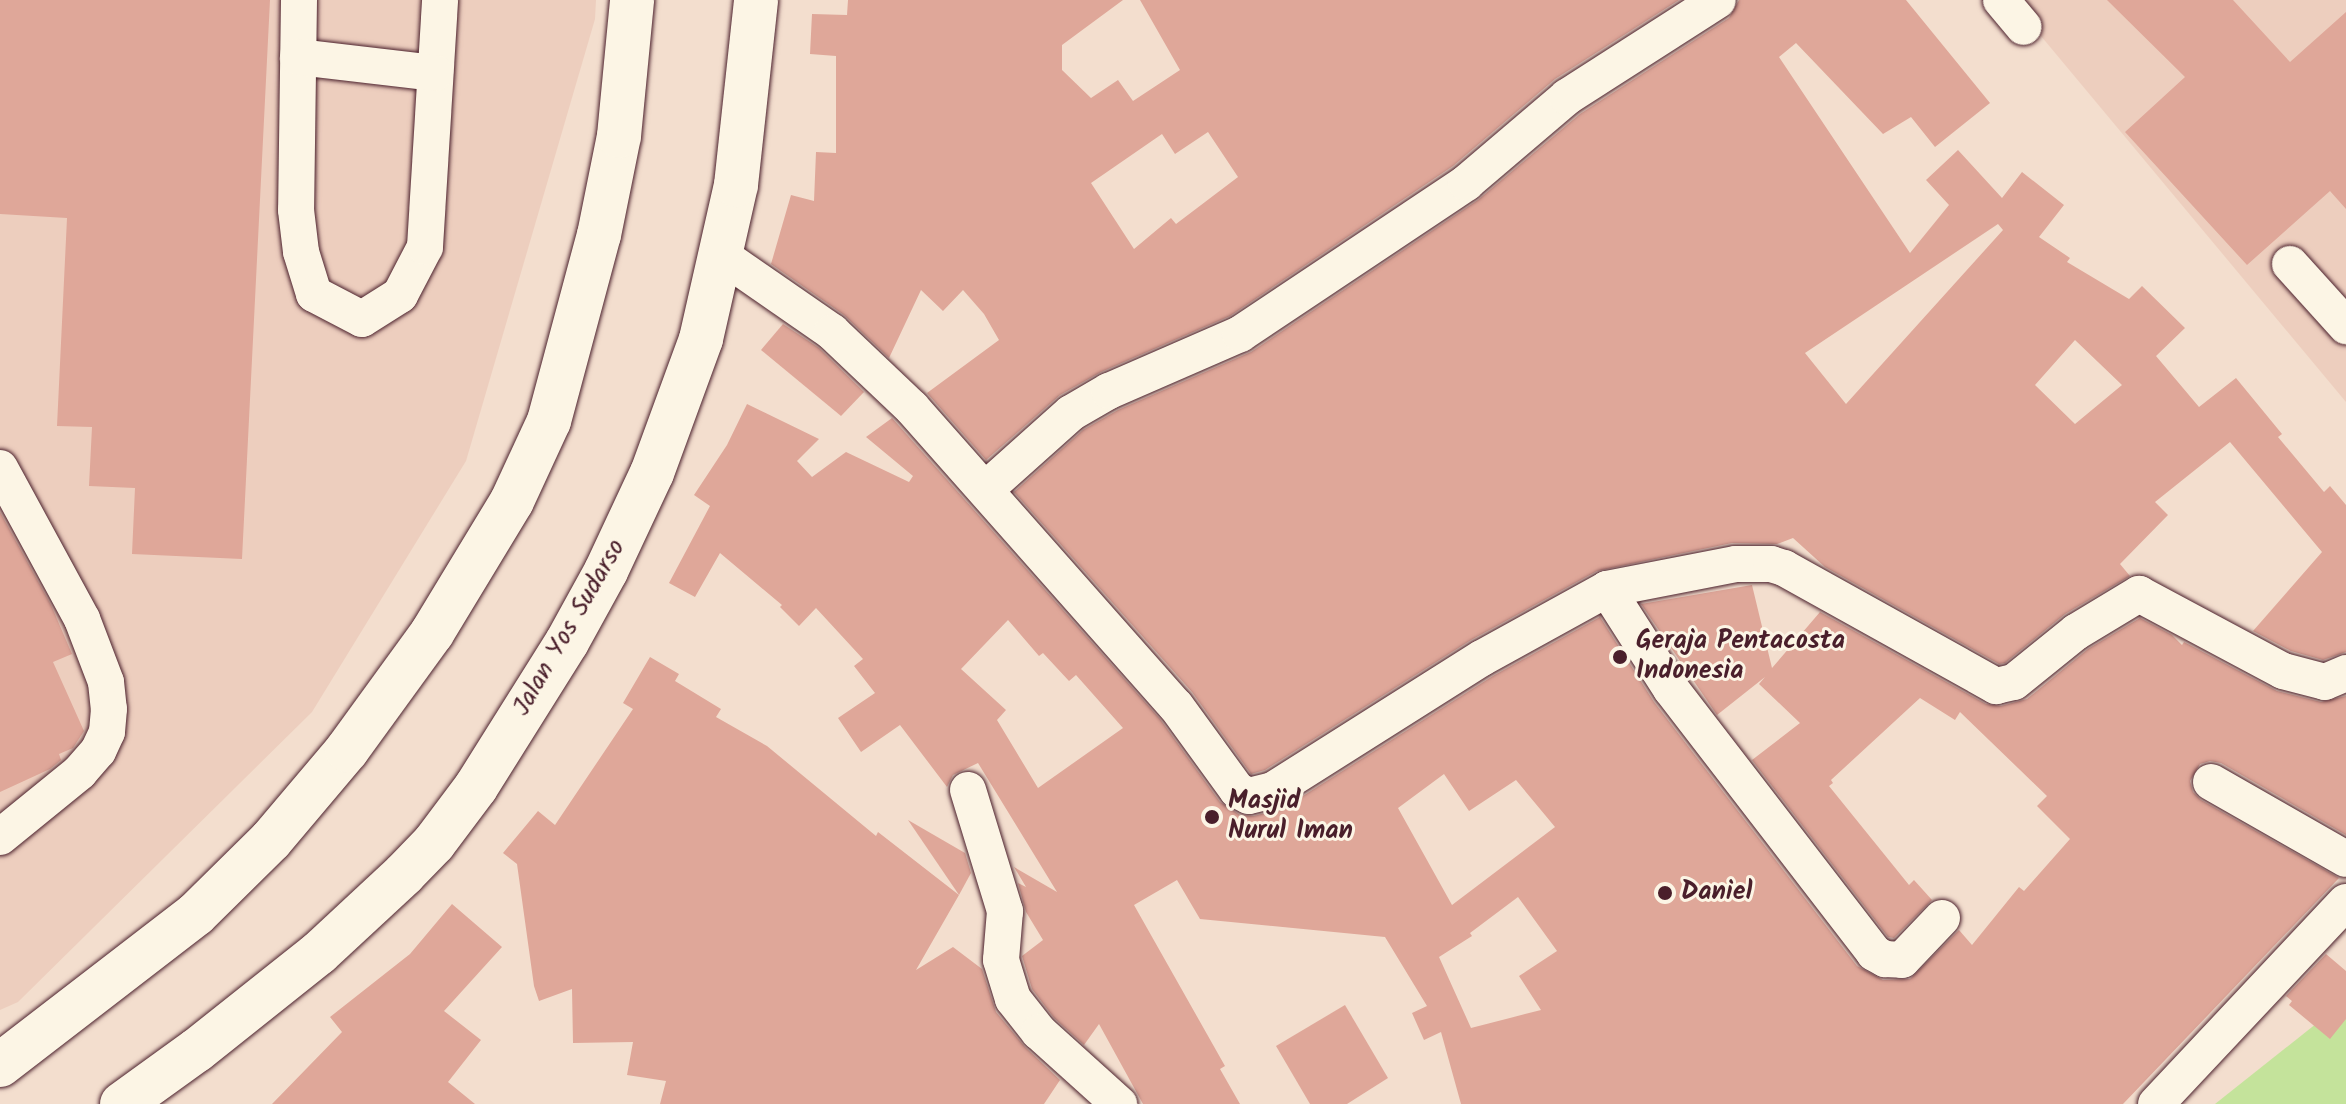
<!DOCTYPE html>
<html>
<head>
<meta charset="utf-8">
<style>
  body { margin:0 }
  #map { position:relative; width:2346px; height:1104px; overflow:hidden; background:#f3dece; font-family:Kalam,sans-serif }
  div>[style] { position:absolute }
  .built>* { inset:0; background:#edcebe }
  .green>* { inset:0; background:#c4e39b }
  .building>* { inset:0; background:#dfa799 }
  .roads { filter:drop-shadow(0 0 2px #4a1f2b) drop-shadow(0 0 2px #4a1f2b) }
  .minor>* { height:36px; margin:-18px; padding:0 18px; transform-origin:18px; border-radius:18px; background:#fcf5e5 }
  .major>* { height:44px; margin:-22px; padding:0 22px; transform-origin:22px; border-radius:22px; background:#fcf5e5 }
  .dots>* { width:22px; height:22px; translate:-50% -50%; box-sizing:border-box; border:4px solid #fcf5e5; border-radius:50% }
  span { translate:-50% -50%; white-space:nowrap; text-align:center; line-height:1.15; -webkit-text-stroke:6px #fcf5e5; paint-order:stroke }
  .street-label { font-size:26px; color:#4a1f2b }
  .poi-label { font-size:26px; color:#4a1f2b; font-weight:700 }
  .left { translate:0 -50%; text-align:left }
</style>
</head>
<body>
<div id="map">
  <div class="built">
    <i style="clip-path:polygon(0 0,596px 0,595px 19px,466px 461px,312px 712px,18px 1002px,0 1010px)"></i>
    <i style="clip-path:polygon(2011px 0,2346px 0,2346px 402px)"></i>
  </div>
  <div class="green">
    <i style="clip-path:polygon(2346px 1000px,2346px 1104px,2215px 1104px)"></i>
  </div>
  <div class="building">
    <i style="clip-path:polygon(0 0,270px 0,242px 559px,132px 554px,135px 488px,89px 486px,92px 427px,57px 426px,67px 218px,0 214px)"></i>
    <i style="clip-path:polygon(evenodd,848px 0,1123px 0,1062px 45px,1062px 70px,1091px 98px,1118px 80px,1133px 101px,1180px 70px,1140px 0,1679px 0,1555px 79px,1453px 166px,1230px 316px,1101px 372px,1060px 395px,986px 460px,927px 393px,999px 340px,984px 314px,963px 290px,943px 311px,921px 290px,889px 358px,844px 315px,771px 264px,791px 195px,814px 201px,816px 152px,836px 153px,836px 56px,810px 54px,812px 14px,847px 15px,848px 0,1208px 132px,1238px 177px,1176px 224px,1171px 218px,1134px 249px,1091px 183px,1162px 134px,1175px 154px,1208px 132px)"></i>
    <i style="clip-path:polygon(evenodd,1739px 0,1906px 0,1990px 103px,1935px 147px,1911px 117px,1883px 134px,1796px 43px,1779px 57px,1910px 253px,1949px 205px,1926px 180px,1958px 150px,2002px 198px,2022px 172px,2064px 205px,2039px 237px,2070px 258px,2067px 262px,2129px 299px,2142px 286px,2185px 328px,2156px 356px,2199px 407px,2236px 378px,2282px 434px,2278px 437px,2324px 492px,2330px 486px,2346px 505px,2346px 652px,2323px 660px,2291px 651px,2253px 631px,2322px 552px,2230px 442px,2155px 502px,2168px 515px,2120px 564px,2130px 576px,2065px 614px,2005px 663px,1999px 664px,1825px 567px,1793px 538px,1777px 544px,1732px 543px,1597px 571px,1471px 640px,1265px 770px,1251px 774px,1192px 692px,1014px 492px,1083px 430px,1118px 410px,1251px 352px,1478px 200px,1580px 114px,1729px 18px,1739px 0,1998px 224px,2003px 230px,1846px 404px,1805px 353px,1998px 224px,1739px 0,2075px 340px,2122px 385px,2075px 424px,2035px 385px,2075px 340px)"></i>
    <i style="clip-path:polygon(2107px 0,2233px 0,2290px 62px,2346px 12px,2346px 209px,2330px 191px,2247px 265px,2125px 132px,2185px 77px)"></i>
    <i style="clip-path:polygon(783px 324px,819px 348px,864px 392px,841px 416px,761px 350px)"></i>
    <i style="clip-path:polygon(evenodd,747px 404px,819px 439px,797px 461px,812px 477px,846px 452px,909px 482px,913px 476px,866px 437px,892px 418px,1160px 719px,1220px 802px,1240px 815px,1254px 816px,1284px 808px,1493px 676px,1600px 617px,1654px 702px,1857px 966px,1883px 980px,1910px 979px,1959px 930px,1972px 945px,2019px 887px,2024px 891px,2070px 839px,2037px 806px,2047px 796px,1960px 712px,1955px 720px,1920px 698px,1831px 780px,1833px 783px,1829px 786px,1909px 885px,1914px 880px,1932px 900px,1894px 938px,1888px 937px,1752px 760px,1800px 723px,1759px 684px,1765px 677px,1717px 715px,1641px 604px,1752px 585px,1772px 668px,1820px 612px,1986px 704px,2001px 706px,2027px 699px,2088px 649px,2140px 618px,2172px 635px,2182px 645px,2184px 642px,2277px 691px,2321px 702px,2346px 696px,2346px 835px,2221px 763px,2210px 761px,2200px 764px,2190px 781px,2193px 792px,2201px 800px,2339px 878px,2123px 1104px,1461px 1104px,1441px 1032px,1424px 1040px,1412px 1013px,1427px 1006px,1385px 937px,1200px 919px,1177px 880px,1134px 905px,1225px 1066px,1220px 1069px,1240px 1104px,1143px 1104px,1099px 1024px,1084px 1045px,1054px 1018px,1032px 989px,1022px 956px,1043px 940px,1026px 912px,1018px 883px,1026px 887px,1014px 867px,1057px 892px,978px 763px,953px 775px,947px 787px,900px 725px,861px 752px,838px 718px,875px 693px,854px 666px,863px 659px,816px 608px,799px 626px,780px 607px,782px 605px,720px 553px,695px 597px,669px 583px,710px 506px,694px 495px,727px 445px,747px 404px,1008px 620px,1039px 656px,1043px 653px,1069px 681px,1076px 675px,1123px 728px,1038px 788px,997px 720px,1006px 710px,961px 669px,1008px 620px,747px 404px,1444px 774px,1469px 811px,1516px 780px,1555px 827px,1452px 905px,1398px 808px,1444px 774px,747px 404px,1518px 897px,1557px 951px,1519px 976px,1541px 1010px,1471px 1028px,1439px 957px,1472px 936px,1470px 933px,1518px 897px)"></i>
    <i style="clip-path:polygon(0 512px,51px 605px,72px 654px,53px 662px,84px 731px,73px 748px,59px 754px,61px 760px,50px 769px,0 792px)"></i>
    <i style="clip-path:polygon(650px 657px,679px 674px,675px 681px,721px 709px,716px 717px,767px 746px,876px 836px,878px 832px,959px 895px,916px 970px,953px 947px,982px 969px,996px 1012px,1025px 1047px,1060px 1080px,1044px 1104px,660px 1104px,666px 1081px,627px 1075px,633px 1042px,573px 1043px,572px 989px,539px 1001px,534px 986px,517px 864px,503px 853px,538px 811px,555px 825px,633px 709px,623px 703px)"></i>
    <i style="clip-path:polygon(908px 820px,965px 853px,971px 873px,959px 895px)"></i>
    <i style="clip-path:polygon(452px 904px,502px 947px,444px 1011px,481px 1040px,448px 1082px,475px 1104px,272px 1104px,342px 1032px,330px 1017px,410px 954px)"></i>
    <i style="clip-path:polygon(2326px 954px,2346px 971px,2346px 1019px,2330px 1039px,2289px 1005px,2292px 1001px,2286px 996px)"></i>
    <i style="clip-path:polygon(1345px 1005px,1388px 1078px,1347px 1104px,1310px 1104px,1276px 1046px)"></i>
  </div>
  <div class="roads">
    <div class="minor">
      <i style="left:299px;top:0;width:210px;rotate:90.8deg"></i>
      <i style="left:296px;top:210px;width:42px;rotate:83.2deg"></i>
      <i style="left:301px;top:252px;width:44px;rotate:72.8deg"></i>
      <i style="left:314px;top:294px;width:54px;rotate:27.5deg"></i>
      <i style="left:362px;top:319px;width:45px;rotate:-32.3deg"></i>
      <i style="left:400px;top:295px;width:54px;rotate:-62.5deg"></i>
      <i style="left:425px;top:247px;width:247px;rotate:-86.5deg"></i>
      <i style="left:2001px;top:0;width:35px;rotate:50deg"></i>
      <i style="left:298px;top:57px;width:138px;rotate:6.7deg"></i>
      <i style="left:721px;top:255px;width:135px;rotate:34.7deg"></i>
      <i style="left:832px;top:332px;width:110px;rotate:43.5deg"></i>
      <i style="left:912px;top:408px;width:398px;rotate:48.5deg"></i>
      <i style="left:1176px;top:706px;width:104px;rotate:54deg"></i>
      <i style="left:1237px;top:790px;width:13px;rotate:27deg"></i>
      <i style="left:1249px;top:796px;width:25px;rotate:-14deg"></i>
      <i style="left:1273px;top:790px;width:247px;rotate:-32.3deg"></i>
      <i style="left:1482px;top:658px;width:143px;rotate:-28.9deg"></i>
      <i style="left:1607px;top:589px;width:131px;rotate:-11deg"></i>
      <i style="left:1736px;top:564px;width:35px"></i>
      <i style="left:1771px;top:564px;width:14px;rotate:17deg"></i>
      <i style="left:1784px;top:568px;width:243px;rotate:29.1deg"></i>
      <i style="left:1996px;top:686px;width:18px;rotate:-13deg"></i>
      <i style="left:2014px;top:682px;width:80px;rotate:-38.9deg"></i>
      <i style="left:2076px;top:632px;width:74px;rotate:-31.1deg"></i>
      <i style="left:2139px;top:594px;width:163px;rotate:28.1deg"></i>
      <i style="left:2283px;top:671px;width:43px;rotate:14.7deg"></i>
      <i style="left:2325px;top:682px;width:23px;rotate:-23deg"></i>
      <i style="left:2290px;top:264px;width:84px;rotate:47.9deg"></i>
      <i style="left:0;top:468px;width:172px;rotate:61.5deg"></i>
      <i style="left:82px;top:619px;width:67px;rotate:69.1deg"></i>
      <i style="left:106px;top:682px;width:27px;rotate:84deg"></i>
      <i style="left:109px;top:709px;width:23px;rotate:95deg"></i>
      <i style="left:107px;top:732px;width:21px;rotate:115deg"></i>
      <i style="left:98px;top:751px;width:28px;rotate:131deg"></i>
      <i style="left:80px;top:772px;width:103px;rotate:140.9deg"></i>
      <i style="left:986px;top:489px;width:114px;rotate:-41.8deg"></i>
      <i style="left:1071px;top:413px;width:44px;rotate:-30.1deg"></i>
      <i style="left:1109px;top:391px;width:143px;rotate:-23.5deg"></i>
      <i style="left:1240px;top:334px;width:272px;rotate:-33.7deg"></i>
      <i style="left:1466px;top:183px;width:133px;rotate:-40.4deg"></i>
      <i style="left:1567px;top:97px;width:179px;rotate:-32.7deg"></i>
      <i style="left:1607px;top:589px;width:119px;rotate:57.4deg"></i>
      <i style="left:1671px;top:689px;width:333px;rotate:52.4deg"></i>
      <i style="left:1874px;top:953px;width:13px;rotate:29deg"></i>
      <i style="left:1885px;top:959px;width:17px;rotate:3deg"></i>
      <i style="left:1902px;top:960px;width:58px;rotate:-46.4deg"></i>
      <i style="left:2211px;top:782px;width:155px;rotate:29.7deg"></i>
      <i style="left:968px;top:790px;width:127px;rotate:73deg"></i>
      <i style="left:1005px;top:911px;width:49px;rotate:94.7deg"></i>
      <i style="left:1001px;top:960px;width:41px;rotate:72.9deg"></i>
      <i style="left:1013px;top:999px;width:42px;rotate:51.8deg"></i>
      <i style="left:1039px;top:1032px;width:108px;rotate:42deg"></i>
      <i style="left:2156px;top:1104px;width:277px;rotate:-46.8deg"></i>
    </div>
    <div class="major">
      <i style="left:0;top:1065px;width:247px;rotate:-37.6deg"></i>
      <i style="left:196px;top:914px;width:105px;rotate:-44.6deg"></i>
      <i style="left:271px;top:840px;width:118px;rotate:-49.8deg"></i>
      <i style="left:347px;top:750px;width:145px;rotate:-54deg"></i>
      <i style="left:432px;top:633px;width:154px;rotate:-58.8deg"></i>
      <i style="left:512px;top:501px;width:88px;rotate:-65.2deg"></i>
      <i style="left:549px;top:421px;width:193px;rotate:-75deg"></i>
      <i style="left:599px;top:235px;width:101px;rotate:-78.6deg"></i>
      <i style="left:619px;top:136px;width:137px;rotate:-84.5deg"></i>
      <i style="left:122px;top:1104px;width:92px;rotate:-35.8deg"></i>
      <i style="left:197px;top:1050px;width:156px;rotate:-38.5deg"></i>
      <i style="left:319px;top:953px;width:116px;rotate:-42.9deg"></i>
      <i style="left:404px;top:874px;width:43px;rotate:-45.9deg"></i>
      <i style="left:434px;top:843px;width:70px;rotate:-53.1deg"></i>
      <i style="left:476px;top:787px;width:171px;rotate:-57.9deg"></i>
      <i style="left:567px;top:642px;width:81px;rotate:-61.2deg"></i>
      <i style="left:606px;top:571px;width:108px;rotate:-64.9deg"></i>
      <i style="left:652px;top:473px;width:143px;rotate:-69.9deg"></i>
      <i style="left:701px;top:339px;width:158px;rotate:-77.2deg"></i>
      <i style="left:736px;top:185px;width:186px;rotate:-83.8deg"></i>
    </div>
  </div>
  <div class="dots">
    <i style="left:1620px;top:657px;background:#4a1f2b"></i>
    <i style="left:1212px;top:817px;background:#4a1f2b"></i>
    <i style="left:1665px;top:893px;background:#4a1f2b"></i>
  </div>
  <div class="street-label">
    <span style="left:570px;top:628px;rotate:-60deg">Jalan Yos Sudarso</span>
  </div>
  <div class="poi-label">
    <span class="left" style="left:1636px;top:657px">Geraja Pentacosta<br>Indonesia</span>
    <span class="left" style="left:1228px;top:817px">Masjid<br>Nurul Iman</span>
    <span class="left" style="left:1681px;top:893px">Daniel</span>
  </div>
</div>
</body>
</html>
